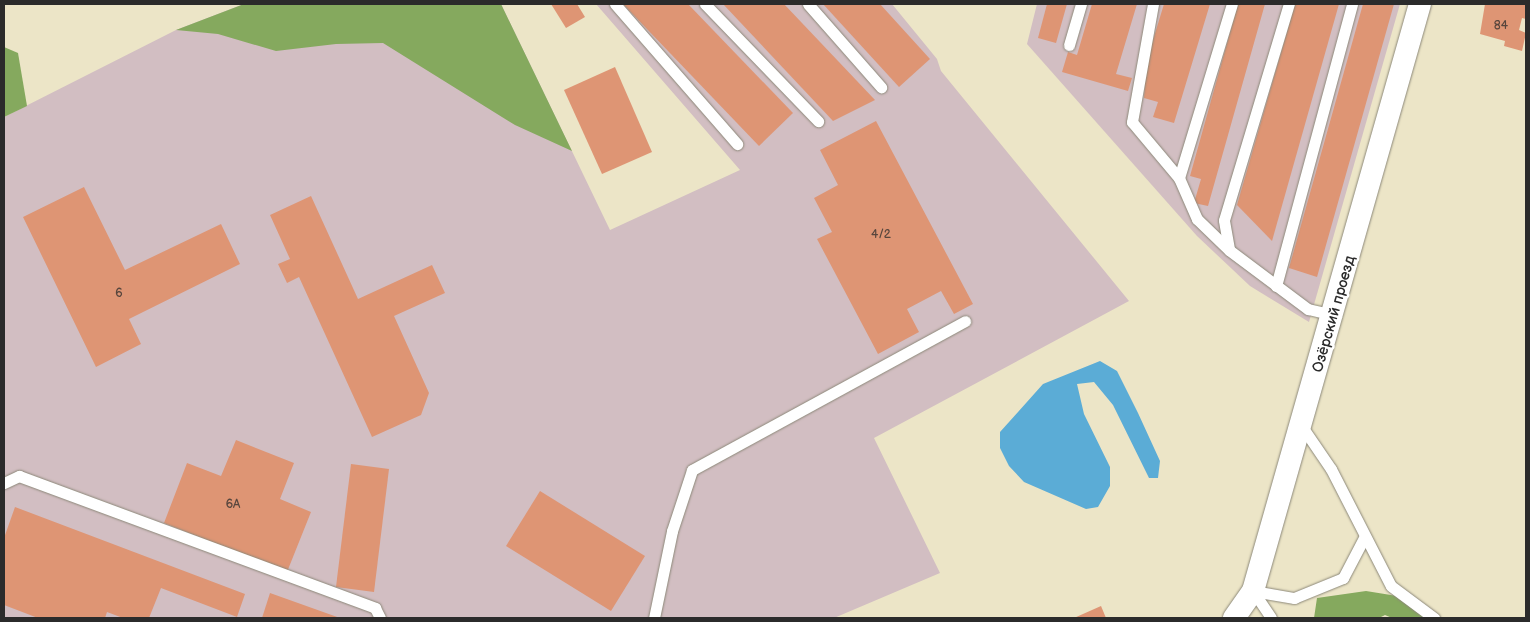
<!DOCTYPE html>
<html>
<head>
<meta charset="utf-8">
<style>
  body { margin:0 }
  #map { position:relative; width:1530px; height:622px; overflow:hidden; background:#ece5c7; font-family:"Balsamiq Sans",sans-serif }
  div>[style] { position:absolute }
  .industrial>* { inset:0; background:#d2bec2 }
  .forest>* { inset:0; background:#85a95e }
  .water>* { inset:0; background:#5bacd6 }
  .building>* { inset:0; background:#de9574 }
  .roads { filter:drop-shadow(0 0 1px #8c8879) drop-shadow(0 0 1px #8c8879) }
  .lane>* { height:11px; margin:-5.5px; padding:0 5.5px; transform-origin:5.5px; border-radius:5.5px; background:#fff }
  .street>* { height:22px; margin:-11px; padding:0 11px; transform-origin:11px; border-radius:11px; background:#fff }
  span { translate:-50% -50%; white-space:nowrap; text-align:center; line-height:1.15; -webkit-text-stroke:5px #fff; paint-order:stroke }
  .number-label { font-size:12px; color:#58463d }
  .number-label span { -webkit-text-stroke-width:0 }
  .street-label { font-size:15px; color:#2b2b2b }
  .frame { position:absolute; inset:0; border:5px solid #2b2b2b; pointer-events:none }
</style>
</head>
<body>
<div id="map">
  <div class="industrial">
    <i style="clip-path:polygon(244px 4px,501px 4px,610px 230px,740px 170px,596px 4px,892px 4px,937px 59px,941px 71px,1129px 301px,874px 438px,940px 573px,834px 618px,4px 618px,4px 117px,176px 30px)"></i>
    <i style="clip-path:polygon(1037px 4px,1400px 4px,1309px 322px,1250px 286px,1197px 236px,1027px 44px)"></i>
  </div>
  <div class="forest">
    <i style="clip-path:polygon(244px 4px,501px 4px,572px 151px,515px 125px,383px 43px,336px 44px,276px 51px,218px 34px,176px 30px)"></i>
    <i style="clip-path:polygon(4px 47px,18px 53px,27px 106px,4px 117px)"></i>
    <i style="clip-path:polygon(1366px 591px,1397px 596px,1426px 618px,1392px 618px,1385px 615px,1379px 618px,1314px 618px,1317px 598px)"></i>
  </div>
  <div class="water">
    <i style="clip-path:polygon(1100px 361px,1117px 371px,1138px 413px,1160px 461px,1158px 478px,1149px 478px,1113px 405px,1094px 382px,1077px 384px,1084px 414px,1110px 467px,1110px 486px,1098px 507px,1086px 509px,1024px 482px,1009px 466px,1000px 448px,1000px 432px,1043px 384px)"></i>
  </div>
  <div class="building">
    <i style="clip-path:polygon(551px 4px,577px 4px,585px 17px,566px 28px)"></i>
    <i style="clip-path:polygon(623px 4px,688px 4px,793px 113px,759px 146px)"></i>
    <i style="clip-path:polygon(723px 4px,784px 4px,875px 100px,833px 121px)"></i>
    <i style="clip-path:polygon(823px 4px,880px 4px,930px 59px,899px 87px)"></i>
    <i style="clip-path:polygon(1047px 4px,1067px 4px,1056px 43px,1038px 38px)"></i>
    <i style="clip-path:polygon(1092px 4px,1137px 4px,1116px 74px,1132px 78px,1128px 91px,1062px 72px,1068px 52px,1077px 55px)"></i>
    <i style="clip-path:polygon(1164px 4px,1210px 4px,1174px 123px,1153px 117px,1158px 102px,1144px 98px,1146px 63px)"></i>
    <i style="clip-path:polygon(1238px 4px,1265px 4px,1208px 206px,1194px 203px,1201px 179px,1190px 176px)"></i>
    <i style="clip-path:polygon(1295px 4px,1339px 4px,1272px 241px,1237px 205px)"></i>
    <i style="clip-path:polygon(1363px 4px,1394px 4px,1317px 277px,1289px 268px)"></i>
    <i style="clip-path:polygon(1485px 4px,1526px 4px,1526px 19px,1522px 18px,1519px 30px,1526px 33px,1522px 51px,1504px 46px,1505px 41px,1480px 34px)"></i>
    <i style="clip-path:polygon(615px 67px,652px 152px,602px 174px,564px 90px)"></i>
    <i style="clip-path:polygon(876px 121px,973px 304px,954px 314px,941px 291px,907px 309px,919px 332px,878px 354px,817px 239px,832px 232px,814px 198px,838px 185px,820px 150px)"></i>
    <i style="clip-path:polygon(84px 187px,125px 270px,221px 224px,240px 264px,129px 319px,141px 344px,96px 367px,23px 217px)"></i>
    <i style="clip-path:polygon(311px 196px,358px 299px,432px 265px,445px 293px,394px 316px,429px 393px,421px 415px,372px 437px,299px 277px,287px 283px,278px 264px,290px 259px,270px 215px)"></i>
    <i style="clip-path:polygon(236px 440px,294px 463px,280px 499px,311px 512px,287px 572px,164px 523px,187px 463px,221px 476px)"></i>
    <i style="clip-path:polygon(351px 464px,389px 469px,374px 592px,336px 587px)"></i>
    <i style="clip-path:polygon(540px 491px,645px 556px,611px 611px,506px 546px)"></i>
    <i style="clip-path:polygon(15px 507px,245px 594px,237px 617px,161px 588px,149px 618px,123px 618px,107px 612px,105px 618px,38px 618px,4px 605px,4px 538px)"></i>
    <i style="clip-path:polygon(270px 593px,340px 618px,262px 618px)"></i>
    <i style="clip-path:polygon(1101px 606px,1106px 618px,1074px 618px)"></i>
  </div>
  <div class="roads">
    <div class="lane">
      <i style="left:615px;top:4px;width:186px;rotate:48.9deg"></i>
      <i style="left:705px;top:4px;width:163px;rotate:46deg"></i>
      <i style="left:808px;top:4px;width:111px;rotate:48.7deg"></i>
      <i style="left:1153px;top:4px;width:120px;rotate:100.1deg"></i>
      <i style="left:1132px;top:122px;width:73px;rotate:50deg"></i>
      <i style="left:1179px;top:178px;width:45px;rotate:66.3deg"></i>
      <i style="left:1197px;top:219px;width:45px;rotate:44.1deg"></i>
      <i style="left:1229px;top:250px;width:99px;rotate:36.8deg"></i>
      <i style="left:1308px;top:309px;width:27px;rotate:13deg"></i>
      <i style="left:1069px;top:45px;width:43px;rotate:-73.7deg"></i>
      <i style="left:1179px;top:178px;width:182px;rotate:-73.1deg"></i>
      <i style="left:1229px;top:249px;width:29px;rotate:-100deg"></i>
      <i style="left:1224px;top:220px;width:226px;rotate:-73.3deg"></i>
      <i style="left:1276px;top:286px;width:292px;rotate:-74.9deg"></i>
      <i style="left:1301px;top:425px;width:53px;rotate:55.7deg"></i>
      <i style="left:1331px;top:469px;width:131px;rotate:62.9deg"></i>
      <i style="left:1391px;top:586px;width:54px;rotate:36.7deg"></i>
      <i style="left:4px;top:483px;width:17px;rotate:-25deg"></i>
      <i style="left:19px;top:476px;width:380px;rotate:20.3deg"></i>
      <i style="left:375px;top:608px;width:11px;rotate:63deg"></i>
      <i style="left:1253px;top:591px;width:42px;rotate:9.7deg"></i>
      <i style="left:1294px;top:598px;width:53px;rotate:-22.2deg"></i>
      <i style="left:1343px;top:578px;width:47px;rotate:-62.4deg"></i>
      <i style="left:1253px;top:591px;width:32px;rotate:56deg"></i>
      <i style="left:654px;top:618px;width:89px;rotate:-78.3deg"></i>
      <i style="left:672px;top:531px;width:64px;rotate:-71.8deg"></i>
      <i style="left:692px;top:470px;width:311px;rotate:-28.6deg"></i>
    </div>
    <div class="street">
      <i style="left:1234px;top:618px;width:33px;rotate:-55deg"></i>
      <i style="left:1253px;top:591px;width:610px;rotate:-74.12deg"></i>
    </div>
  </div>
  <div class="number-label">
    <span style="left:1501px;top:26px">84</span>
    <span style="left:881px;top:235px">4/2</span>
    <span style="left:119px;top:294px">6</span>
    <span style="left:233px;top:505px">6А</span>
  </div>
  <div class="street-label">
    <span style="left:1334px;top:314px;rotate:-74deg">Озёрский проезд</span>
  </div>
  <div class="frame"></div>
</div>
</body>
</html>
